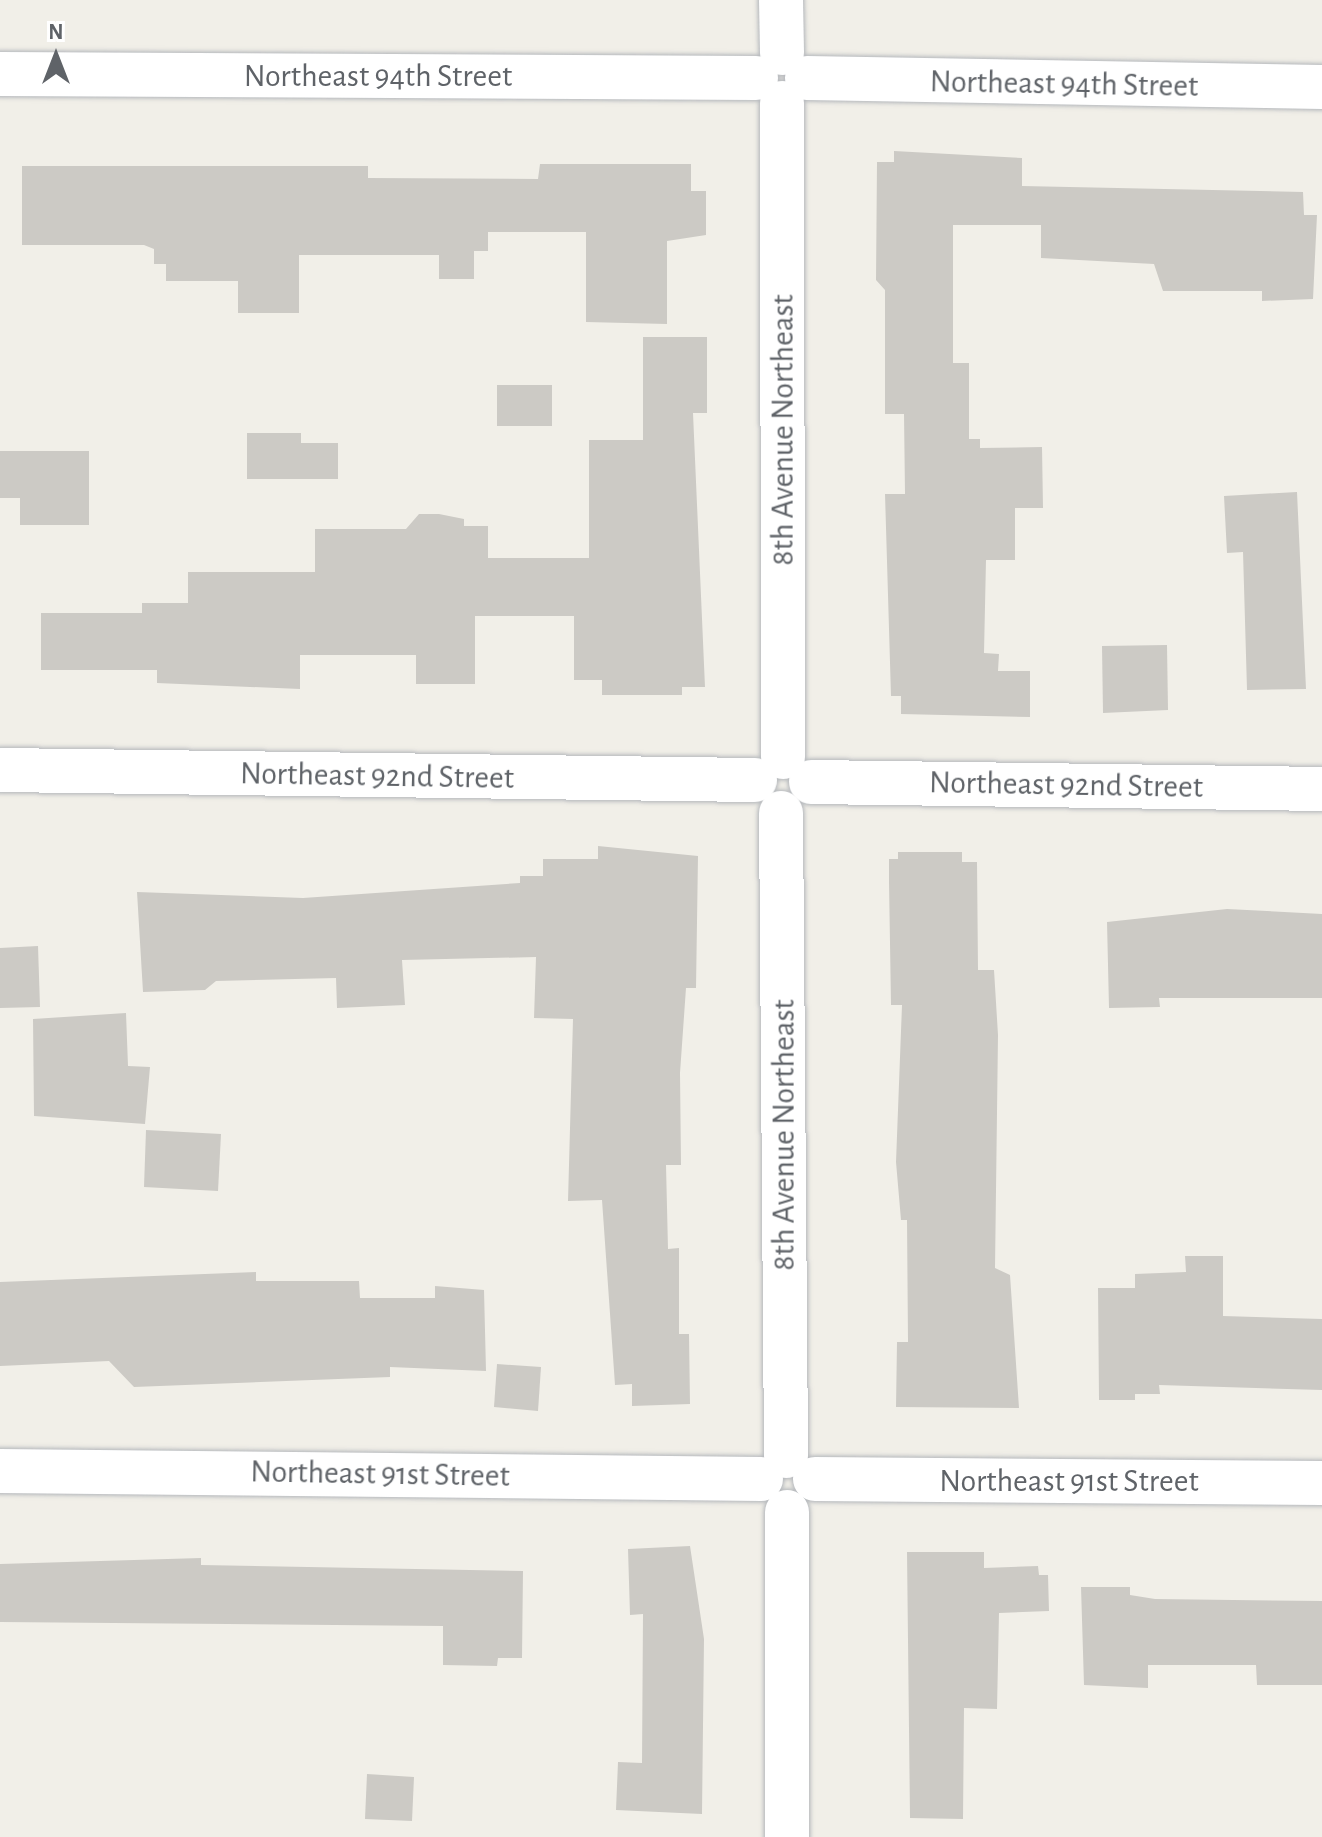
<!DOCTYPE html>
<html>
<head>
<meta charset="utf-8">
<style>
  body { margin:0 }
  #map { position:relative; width:1322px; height:1837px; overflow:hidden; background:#f1efe8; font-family:"Alegreya Sans",sans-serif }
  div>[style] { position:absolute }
  .building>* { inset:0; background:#cccac5 }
  .roads { filter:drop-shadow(0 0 2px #b5b8bc) drop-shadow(0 0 2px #b5b8bc) }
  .minor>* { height:44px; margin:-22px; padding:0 22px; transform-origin:22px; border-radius:22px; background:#fff }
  span { translate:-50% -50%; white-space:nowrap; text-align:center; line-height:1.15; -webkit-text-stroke:6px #fff; paint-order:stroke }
  .street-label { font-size:32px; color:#5f6368 }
  .north { position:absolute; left:16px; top:16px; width:80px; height:80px; -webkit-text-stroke:6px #fff; paint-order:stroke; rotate:0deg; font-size:22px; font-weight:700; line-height:32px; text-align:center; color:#5f6368 }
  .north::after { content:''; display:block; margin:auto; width:28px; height:36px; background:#5f6368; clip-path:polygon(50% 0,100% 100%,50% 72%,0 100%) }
</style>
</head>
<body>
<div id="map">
  <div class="building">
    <i style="clip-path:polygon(894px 151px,1022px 158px,1022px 186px,1303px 192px,1304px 215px,1317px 215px,1313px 299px,1262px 301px,1262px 291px,1163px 291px,1154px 264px,1041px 258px,1041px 225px,953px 225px,953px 363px,969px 363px,969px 439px,980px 439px,980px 448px,1042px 447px,1043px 508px,1015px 508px,1015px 560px,986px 560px,984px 653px,999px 654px,998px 671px,1030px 671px,1030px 717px,901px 714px,901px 696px,891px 696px,885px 494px,905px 494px,904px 414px,885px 414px,885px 290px,876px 280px,877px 162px,894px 162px)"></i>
    <i style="clip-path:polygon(540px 164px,691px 164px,691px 191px,706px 191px,706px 235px,667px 241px,667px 324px,586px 322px,586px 232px,488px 232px,488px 251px,474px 251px,474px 279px,439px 279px,439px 255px,299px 255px,299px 313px,238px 313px,238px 281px,166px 281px,166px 264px,154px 264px,154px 249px,144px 245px,22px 245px,22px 166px,368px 166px,368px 178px,538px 179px)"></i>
    <i style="clip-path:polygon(643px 337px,707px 337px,707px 413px,693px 413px,705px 687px,682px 687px,682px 695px,602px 695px,602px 680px,574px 680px,574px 616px,475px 616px,475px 684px,416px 684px,416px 655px,300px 655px,300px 689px,157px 683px,157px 670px,41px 670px,41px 613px,142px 613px,142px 603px,188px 603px,188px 572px,315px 572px,315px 529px,406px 529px,419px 514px,439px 514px,464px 519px,464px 526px,488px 526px,488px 558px,589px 558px,589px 440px,643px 440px)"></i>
    <i style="clip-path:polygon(497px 385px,552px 385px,552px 426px,497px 426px)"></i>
    <i style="clip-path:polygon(247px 433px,301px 433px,301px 443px,338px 443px,338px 479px,247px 479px)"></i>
    <i style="clip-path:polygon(0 451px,89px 451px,89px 525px,20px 525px,20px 498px,0 498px)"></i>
    <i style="clip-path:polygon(1297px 492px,1306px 689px,1247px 690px,1243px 552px,1227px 553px,1224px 496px)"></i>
    <i style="clip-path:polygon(1167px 645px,1168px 710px,1103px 713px,1102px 646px)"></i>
    <i style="clip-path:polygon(598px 846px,698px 856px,696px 988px,686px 988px,680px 1073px,681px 1165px,666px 1165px,668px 1249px,679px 1248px,679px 1334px,689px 1334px,690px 1404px,632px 1406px,632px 1384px,615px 1385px,602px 1200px,568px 1201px,573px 1019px,534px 1018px,536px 957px,402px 960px,405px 1005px,337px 1008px,336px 978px,216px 981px,205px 990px,143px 992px,137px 892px,303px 898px,520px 883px,520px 876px,543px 876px,543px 859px,598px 859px)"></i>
    <i style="clip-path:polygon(898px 852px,962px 852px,962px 862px,977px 862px,978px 970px,994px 970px,998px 1035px,995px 1268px,1010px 1275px,1019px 1408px,896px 1407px,897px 1342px,908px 1342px,907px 1220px,901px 1220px,896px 1162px,902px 1005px,891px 1005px,889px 882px,889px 859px,898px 859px)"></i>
    <i style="clip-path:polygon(1227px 909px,1322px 914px,1322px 998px,1159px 998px,1160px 1007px,1109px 1008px,1107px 922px)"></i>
    <i style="clip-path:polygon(38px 946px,40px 1007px,0 1008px,0 948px)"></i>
    <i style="clip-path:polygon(126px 1013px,128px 1066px,150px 1067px,145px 1124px,34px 1116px,33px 1019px)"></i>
    <i style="clip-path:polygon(146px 1130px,221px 1134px,218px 1191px,144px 1187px)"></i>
    <i style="clip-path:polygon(1185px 1256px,1223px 1256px,1223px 1316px,1322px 1319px,1322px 1390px,1159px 1385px,1160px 1394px,1135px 1394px,1135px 1400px,1099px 1400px,1098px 1288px,1135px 1288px,1135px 1274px,1186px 1272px)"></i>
    <i style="clip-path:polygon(256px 1272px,256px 1281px,359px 1281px,360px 1298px,435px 1298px,435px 1286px,484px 1290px,486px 1371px,390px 1367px,390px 1377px,134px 1387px,109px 1361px,0 1366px,0 1282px)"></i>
    <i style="clip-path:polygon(497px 1364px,541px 1367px,538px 1411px,494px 1407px)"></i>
    <i style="clip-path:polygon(690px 1546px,704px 1639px,702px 1814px,616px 1810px,618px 1762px,642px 1763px,643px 1614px,630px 1615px,628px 1549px)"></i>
    <i style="clip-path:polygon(907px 1552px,984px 1552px,984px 1568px,1038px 1566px,1039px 1575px,1048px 1575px,1049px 1611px,999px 1613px,997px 1709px,964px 1708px,963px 1819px,910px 1818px)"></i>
    <i style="clip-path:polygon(201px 1558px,201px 1565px,523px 1571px,522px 1658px,498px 1658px,497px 1666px,443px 1665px,443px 1626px,0 1622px,0 1564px)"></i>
    <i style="clip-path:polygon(1081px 1587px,1130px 1587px,1130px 1595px,1155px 1599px,1322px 1601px,1322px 1685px,1257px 1685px,1256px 1665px,1148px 1665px,1148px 1688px,1084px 1685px)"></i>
    <i style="clip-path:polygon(367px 1774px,414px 1777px,412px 1821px,365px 1819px)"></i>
  </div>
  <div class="roads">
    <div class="minor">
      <i style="left:781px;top:0;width:53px;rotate:88.9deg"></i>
      <i style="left:0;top:74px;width:756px;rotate:0.3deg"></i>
      <i style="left:807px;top:78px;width:515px;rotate:1deg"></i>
      <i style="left:782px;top:103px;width:654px;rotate:89.91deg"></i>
      <i style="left:0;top:770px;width:755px;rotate:0.76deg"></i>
      <i style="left:811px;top:782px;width:511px;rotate:0.78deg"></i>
      <i style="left:781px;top:813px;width:643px;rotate:89.55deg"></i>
      <i style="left:0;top:1471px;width:761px;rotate:0.6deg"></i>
      <i style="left:815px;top:1479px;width:507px;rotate:0.45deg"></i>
      <i style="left:787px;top:1512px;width:325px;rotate:90deg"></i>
    </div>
  </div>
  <div class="street-label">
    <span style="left:378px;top:76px">Northeast 94th Street</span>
    <span style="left:1064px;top:84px;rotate:1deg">Northeast 94th Street</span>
    <span style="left:783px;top:430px;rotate:-90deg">8th Avenue Northeast</span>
    <span style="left:377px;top:776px;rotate:1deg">Northeast 92nd Street</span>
    <span style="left:1066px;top:785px;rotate:1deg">Northeast 92nd Street</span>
    <span style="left:784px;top:1135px;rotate:-90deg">8th Avenue Northeast</span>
    <span style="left:380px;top:1474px;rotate:1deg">Northeast 91st Street</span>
    <span style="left:1069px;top:1481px">Northeast 91st Street</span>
  </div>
  <div class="north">N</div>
</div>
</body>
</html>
